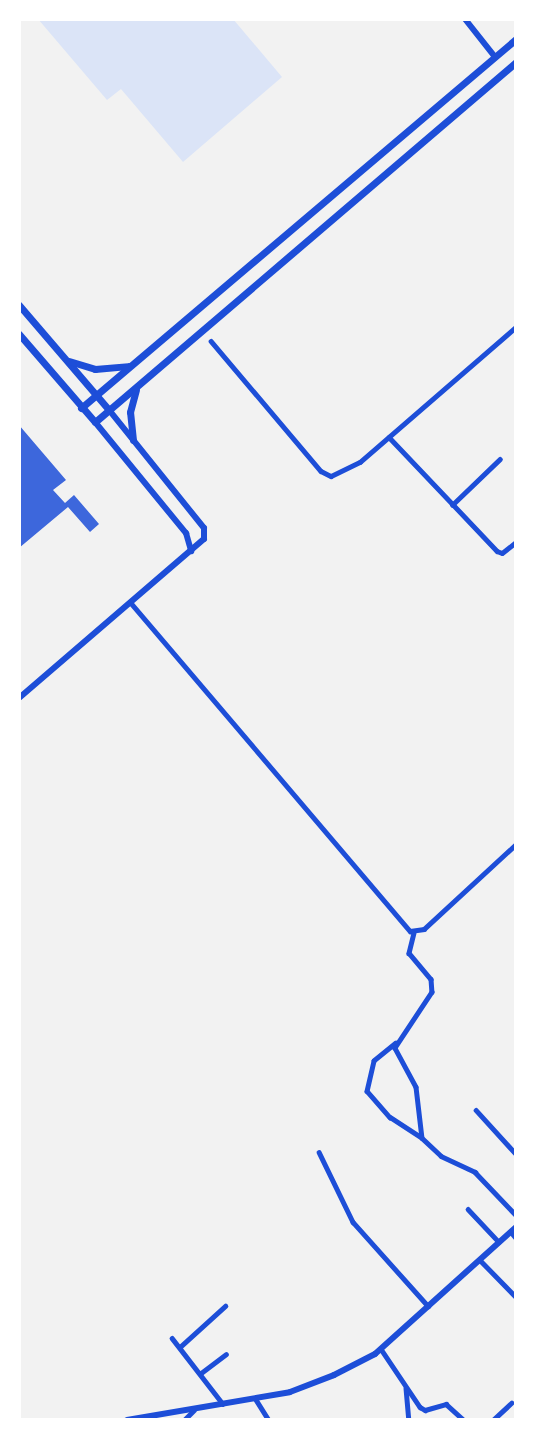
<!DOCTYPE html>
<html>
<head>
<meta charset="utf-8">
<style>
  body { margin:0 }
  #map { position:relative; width:535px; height:1439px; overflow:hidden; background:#f2f2f2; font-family:Quicksand,sans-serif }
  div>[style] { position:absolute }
  .green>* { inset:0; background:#dbe4f7 }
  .building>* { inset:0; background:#3d67dc }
  .minor>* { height:4.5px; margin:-2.25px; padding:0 2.25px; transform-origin:2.25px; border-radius:2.25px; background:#1d4ed8 }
  .tertiary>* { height:6px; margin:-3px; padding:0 3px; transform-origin:3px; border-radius:3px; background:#1d4ed8 }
  .secondary>* { height:7px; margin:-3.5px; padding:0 3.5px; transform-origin:3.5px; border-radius:3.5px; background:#1d4ed8 }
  span { translate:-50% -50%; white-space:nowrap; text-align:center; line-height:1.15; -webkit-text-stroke:6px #fff; paint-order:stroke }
  .frame { position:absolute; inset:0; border:21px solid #fff; pointer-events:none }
</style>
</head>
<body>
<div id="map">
  <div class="green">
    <i style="clip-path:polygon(38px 19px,233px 19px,282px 77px,183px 162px,121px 89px,107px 100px)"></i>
  </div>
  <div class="building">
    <i style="clip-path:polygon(19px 425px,66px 480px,53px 490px,65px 503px,74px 495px,99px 524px,90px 532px,68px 507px,19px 548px)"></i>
  </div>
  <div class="minor">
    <i style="left:211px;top:341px;width:170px;rotate:49.8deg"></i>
    <i style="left:321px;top:471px;width:11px;rotate:27deg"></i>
    <i style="left:331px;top:476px;width:32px;rotate:-26deg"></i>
    <i style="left:360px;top:462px;width:206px;rotate:-40.9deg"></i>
    <i style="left:389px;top:437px;width:157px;rotate:46.5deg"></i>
    <i style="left:497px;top:551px;width:5px;rotate:22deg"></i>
    <i style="left:502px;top:553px;width:18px;rotate:-38deg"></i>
    <i style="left:452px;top:505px;width:66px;rotate:-43.8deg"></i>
    <i style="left:131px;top:603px;width:431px;rotate:49.6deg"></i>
    <i style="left:410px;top:931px;width:14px;rotate:-8deg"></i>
    <i style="left:424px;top:929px;width:125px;rotate:-42.7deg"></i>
    <i style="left:414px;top:933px;width:21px;rotate:104deg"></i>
    <i style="left:409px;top:953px;width:34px;rotate:50deg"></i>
    <i style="left:431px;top:979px;width:13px;rotate:86deg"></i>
    <i style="left:432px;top:992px;width:67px;rotate:123.5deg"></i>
    <i style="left:395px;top:1048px;width:44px;rotate:61.7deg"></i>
    <i style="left:416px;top:1087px;width:51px;rotate:83.3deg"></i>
    <i style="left:422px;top:1138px;width:26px;rotate:43deg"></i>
    <i style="left:441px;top:1156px;width:38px;rotate:25deg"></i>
    <i style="left:475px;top:1172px;width:59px;rotate:46.4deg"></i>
    <i style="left:396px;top:1043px;width:28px;rotate:141deg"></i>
    <i style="left:374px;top:1061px;width:31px;rotate:103deg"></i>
    <i style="left:367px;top:1091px;width:35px;rotate:49deg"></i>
    <i style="left:390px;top:1117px;width:37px;rotate:33deg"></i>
    <i style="left:476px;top:1110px;width:59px;rotate:47.7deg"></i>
    <i style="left:319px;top:1152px;width:78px;rotate:64.1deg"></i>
    <i style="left:353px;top:1222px;width:113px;rotate:48.2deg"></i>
    <i style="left:468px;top:1209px;width:45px;rotate:46.8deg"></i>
    <i style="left:511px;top:1232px;width:8px;rotate:50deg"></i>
    <i style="left:480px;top:1260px;width:52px;rotate:45.8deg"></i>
    <i style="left:172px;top:1338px;width:83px;rotate:52.3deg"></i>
    <i style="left:180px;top:1347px;width:61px;rotate:-42.3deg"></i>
    <i style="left:381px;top:1349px;width:70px;rotate:56.1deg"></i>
    <i style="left:420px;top:1407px;width:6px;rotate:31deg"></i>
    <i style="left:425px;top:1410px;width:22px;rotate:-16deg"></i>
    <i style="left:446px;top:1404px;width:24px;rotate:42deg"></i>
    <i style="left:201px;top:1373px;width:31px;rotate:-37deg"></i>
    <i style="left:406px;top:1388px;width:32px;rotate:85deg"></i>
    <i style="left:255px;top:1398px;width:26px;rotate:58deg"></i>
    <i style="left:184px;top:1420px;width:14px;rotate:-45deg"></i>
    <i style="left:493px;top:1420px;width:25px;rotate:-43deg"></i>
  </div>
  <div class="tertiary">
    <i style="left:465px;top:19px;width:48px;rotate:51.7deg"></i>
    <i style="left:95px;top:422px;width:144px;rotate:50.7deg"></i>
    <i style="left:186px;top:533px;width:19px;rotate:74deg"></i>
    <i style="left:19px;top:698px;width:244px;rotate:-40.7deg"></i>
    <i style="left:204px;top:539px;width:11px;rotate:-90deg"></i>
    <i style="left:204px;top:528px;width:151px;rotate:-128.8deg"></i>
    <i style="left:127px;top:1420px;width:165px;rotate:-9.7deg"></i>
    <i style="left:290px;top:1392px;width:47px;rotate:-21.1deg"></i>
    <i style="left:334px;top:1375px;width:46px;rotate:-27.1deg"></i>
    <i style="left:375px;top:1354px;width:190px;rotate:-42deg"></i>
  </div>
  <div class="secondary">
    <i style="left:19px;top:305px;width:138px;rotate:49.4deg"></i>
    <i style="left:19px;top:334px;width:116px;rotate:49.2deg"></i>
    <i style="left:95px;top:422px;width:554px;rotate:-40.53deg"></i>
    <i style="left:69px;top:361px;width:27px;rotate:17deg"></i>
    <i style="left:95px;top:369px;width:33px;rotate:-5deg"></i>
    <i style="left:81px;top:408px;width:570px;rotate:-40.31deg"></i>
    <i style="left:133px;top:440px;width:28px;rotate:-96deg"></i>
    <i style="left:130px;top:412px;width:23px;rotate:-75deg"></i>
  </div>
  <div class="frame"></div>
</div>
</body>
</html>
